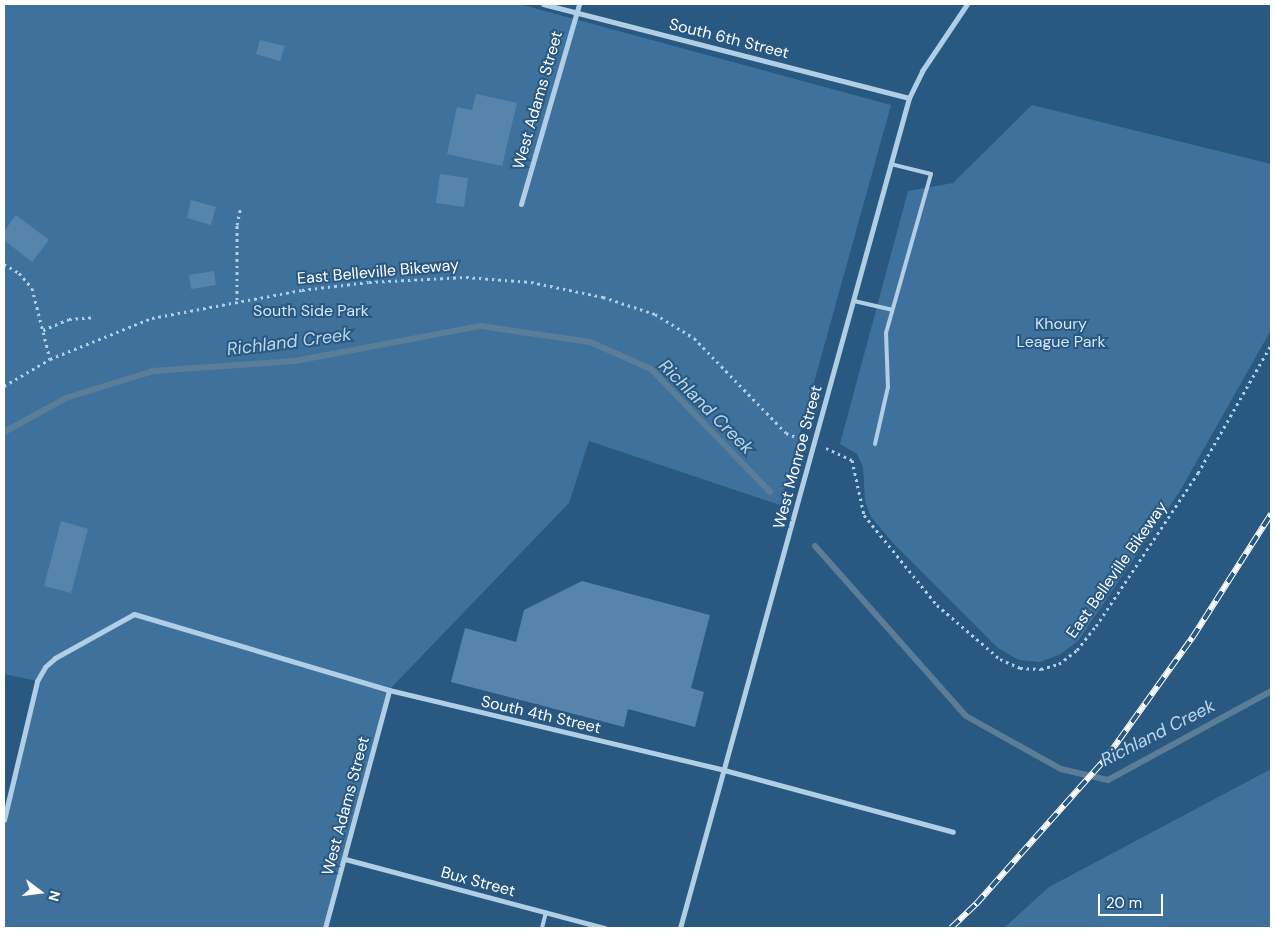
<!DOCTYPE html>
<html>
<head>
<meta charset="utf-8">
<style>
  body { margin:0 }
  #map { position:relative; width:1275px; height:932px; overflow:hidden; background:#295880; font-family:"DM Sans",sans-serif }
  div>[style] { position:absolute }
  .green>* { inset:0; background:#3e729d }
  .stream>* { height:6px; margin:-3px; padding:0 3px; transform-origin:3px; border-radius:3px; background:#5c7d98 }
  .building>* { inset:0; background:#5684aa }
  .path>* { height:3px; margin-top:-1.5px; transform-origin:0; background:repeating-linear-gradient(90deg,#b0cee5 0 2.5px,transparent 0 6.5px) }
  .service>* { height:4px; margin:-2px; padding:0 2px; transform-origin:2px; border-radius:2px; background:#b0cee5 }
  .minor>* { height:5px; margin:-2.5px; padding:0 2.5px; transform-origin:2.5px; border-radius:2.5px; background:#b0cee5 }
  .rail>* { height:5.5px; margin-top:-2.75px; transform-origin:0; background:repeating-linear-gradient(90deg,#295880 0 11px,#fff 0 22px); box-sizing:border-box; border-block:1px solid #fff }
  span { translate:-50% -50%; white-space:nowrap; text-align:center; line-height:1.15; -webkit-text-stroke:4px #295880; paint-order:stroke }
  .street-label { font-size:16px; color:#fff }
  .park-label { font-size:16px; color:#d3e6f5 }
  .water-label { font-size:18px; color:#bcd7ed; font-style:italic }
  .frame { position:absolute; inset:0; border:5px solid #fff; pointer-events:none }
  .north { position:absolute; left:15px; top:867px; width:50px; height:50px; -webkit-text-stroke:4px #295880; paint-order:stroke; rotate:105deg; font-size:14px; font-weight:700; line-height:20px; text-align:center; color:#fff }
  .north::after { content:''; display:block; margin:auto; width:18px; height:22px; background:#fff; clip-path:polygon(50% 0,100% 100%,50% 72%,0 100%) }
  .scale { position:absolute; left:1098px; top:894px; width:65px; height:22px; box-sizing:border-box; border:2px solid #fff; border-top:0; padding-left:6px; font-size:15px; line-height:18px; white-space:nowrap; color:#fff; -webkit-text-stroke:4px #295880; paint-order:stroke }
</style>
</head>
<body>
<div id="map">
  <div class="green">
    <i style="clip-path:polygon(4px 4px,519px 4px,891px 105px,780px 505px,589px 441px,569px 503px,389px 690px,324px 928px,4px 928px,4px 808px,37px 681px,4px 674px)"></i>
    <i style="clip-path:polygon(1032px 105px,1271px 164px,1271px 330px,1180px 491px,1078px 641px,1059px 655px,1040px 662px,1019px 660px,998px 648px,893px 543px,871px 517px,865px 501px,863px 467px,857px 454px,840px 444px,908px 191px,953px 183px)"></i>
    <i style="clip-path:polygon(1271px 769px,1271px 928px,1004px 928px,1049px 887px)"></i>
  </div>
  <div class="stream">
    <i style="left:4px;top:432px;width:71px;rotate:-28.7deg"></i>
    <i style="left:66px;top:398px;width:91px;rotate:-17.2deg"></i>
    <i style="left:153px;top:371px;width:142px;rotate:-4deg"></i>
    <i style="left:295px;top:361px;width:189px;rotate:-10.7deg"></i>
    <i style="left:481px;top:326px;width:110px;rotate:8.4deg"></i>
    <i style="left:590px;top:342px;width:67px;rotate:23.9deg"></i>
    <i style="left:651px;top:369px;width:171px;rotate:45.9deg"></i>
    <i style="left:815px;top:546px;width:227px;rotate:48.4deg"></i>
    <i style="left:966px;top:716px;width:109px;rotate:29.2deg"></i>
    <i style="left:1061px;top:769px;width:48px;rotate:13.2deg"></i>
    <i style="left:1108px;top:780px;width:186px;rotate:-28.6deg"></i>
  </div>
  <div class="building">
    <i style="clip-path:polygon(260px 40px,285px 46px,280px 61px,256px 54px)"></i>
    <i style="clip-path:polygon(476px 94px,517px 103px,502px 166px,447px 154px,457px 107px,472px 110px)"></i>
    <i style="clip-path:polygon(440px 174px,468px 178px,464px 207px,436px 203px)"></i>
    <i style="clip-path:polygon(191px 200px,216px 207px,211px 225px,187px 218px)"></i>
    <i style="clip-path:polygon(16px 215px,49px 240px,32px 262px,4px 240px,4px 231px)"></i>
    <i style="clip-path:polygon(214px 271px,216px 285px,191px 289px,189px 275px)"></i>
    <i style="clip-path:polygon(61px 521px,88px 529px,71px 593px,44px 586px)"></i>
    <i style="clip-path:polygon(582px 581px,710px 615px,691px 688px,704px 692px,695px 727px,628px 709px,624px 727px,451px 682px,465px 628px,516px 642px,524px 610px)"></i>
  </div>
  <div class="path">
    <i style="left:4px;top:264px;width:17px;rotate:31deg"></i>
    <i style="left:19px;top:273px;width:20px;rotate:49deg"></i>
    <i style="left:32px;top:288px;width:73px;rotate:75.8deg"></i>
    <i style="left:237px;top:300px;width:75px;rotate:-90deg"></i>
    <i style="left:237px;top:225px;width:19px;rotate:-78deg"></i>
    <i style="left:43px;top:330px;width:28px;rotate:-23deg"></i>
    <i style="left:69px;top:319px;width:26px;rotate:-4deg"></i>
    <i style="left:4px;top:386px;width:53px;rotate:-30.4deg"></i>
    <i style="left:50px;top:359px;width:110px;rotate:-21.9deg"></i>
    <i style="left:152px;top:318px;width:153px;rotate:-10.6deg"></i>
    <i style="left:302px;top:290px;width:67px;rotate:-6.8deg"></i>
    <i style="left:369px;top:282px;width:97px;rotate:-3deg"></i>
    <i style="left:466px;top:277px;width:65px;rotate:4.4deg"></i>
    <i style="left:531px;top:282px;width:74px;rotate:11.8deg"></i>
    <i style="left:603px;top:297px;width:55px;rotate:18.1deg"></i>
    <i style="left:655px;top:314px;width:46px;rotate:31.6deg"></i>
    <i style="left:694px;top:338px;width:132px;rotate:45.9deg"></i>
    <i style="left:786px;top:433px;width:17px;rotate:21deg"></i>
    <i style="left:826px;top:448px;width:29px;rotate:25deg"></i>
    <i style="left:852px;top:460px;width:56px;rotate:77.7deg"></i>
    <i style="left:864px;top:515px;width:116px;rotate:51deg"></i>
    <i style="left:937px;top:605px;width:83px;rotate:40.6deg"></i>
    <i style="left:1000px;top:659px;width:22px;rotate:24deg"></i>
    <i style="left:1020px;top:668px;width:21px;rotate:3deg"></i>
    <i style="left:1041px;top:669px;width:19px;rotate:-16deg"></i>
    <i style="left:1059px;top:664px;width:23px;rotate:-38deg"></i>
    <i style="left:1077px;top:650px;width:31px;rotate:-52deg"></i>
    <i style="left:1096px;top:626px;width:184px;rotate:-56.3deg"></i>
    <i style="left:1198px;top:473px;width:147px;rotate:-60.3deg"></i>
  </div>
  <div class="service">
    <i style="left:854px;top:301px;width:39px;rotate:13deg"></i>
    <i style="left:875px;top:444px;width:58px;rotate:-77.2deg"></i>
    <i style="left:888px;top:387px;width:54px;rotate:-92.1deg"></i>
    <i style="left:886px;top:333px;width:165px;rotate:-74.2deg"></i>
    <i style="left:931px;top:174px;width:41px;rotate:-166deg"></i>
    <i style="left:542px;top:928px;width:16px;rotate:-76deg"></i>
  </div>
  <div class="minor">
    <i style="left:543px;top:4px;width:378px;rotate:14.4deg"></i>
    <i style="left:521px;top:204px;width:208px;rotate:-73.8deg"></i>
    <i style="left:4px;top:820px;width:143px;rotate:-76.6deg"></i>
    <i style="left:37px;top:681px;width:16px;rotate:-60deg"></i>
    <i style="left:45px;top:667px;width:13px;rotate:-42deg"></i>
    <i style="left:55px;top:658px;width:90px;rotate:-29.1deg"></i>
    <i style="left:134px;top:614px;width:266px;rotate:16.6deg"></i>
    <i style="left:389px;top:690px;width:344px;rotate:13.4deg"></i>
    <i style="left:724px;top:770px;width:237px;rotate:15.1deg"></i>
    <i style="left:345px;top:859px;width:269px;rotate:14.9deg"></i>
    <i style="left:325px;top:928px;width:246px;rotate:-74.9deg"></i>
    <i style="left:680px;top:928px;width:861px;rotate:-74.58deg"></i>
    <i style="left:909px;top:98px;width:30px;rotate:-64deg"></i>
    <i style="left:922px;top:71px;width:81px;rotate:-56.1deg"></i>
  </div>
  <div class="rail">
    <i style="left:951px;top:928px;width:35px;rotate:-44deg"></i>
    <i style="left:976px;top:904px;width:195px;rotate:-48.3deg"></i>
    <i style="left:1106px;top:758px;width:148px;rotate:-54.4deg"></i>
    <i style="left:1192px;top:638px;width:147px;rotate:-57.5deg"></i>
  </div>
  <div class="street-label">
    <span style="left:729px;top:39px;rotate:14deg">South 6th Street</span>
    <span style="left:538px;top:100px;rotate:-74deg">West Adams Street</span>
    <span style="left:378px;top:272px;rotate:-5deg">East Belleville Bikeway</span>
    <span style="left:798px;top:457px;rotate:-75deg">West Monroe Street</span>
    <span style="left:1117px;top:570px;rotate:-55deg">East Belleville Bikeway</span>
    <span style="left:541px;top:715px;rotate:13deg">South 4th Street</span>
    <span style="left:346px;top:806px;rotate:-75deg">West Adams Street</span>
    <span style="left:478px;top:882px;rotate:15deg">Bux Street</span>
  </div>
  <div class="park-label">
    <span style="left:311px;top:311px">South Side Park</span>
    <span style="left:1061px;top:333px">Khoury<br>League Park</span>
  </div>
  <div class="water-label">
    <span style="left:289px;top:342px;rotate:-7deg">Richland Creek</span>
    <span style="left:706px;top:407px;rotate:45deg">Richland Creek</span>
    <span style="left:1158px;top:733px;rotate:-27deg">Richland Creek</span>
  </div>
  <div class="frame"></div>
  <div class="north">N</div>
  <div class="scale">20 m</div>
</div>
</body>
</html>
